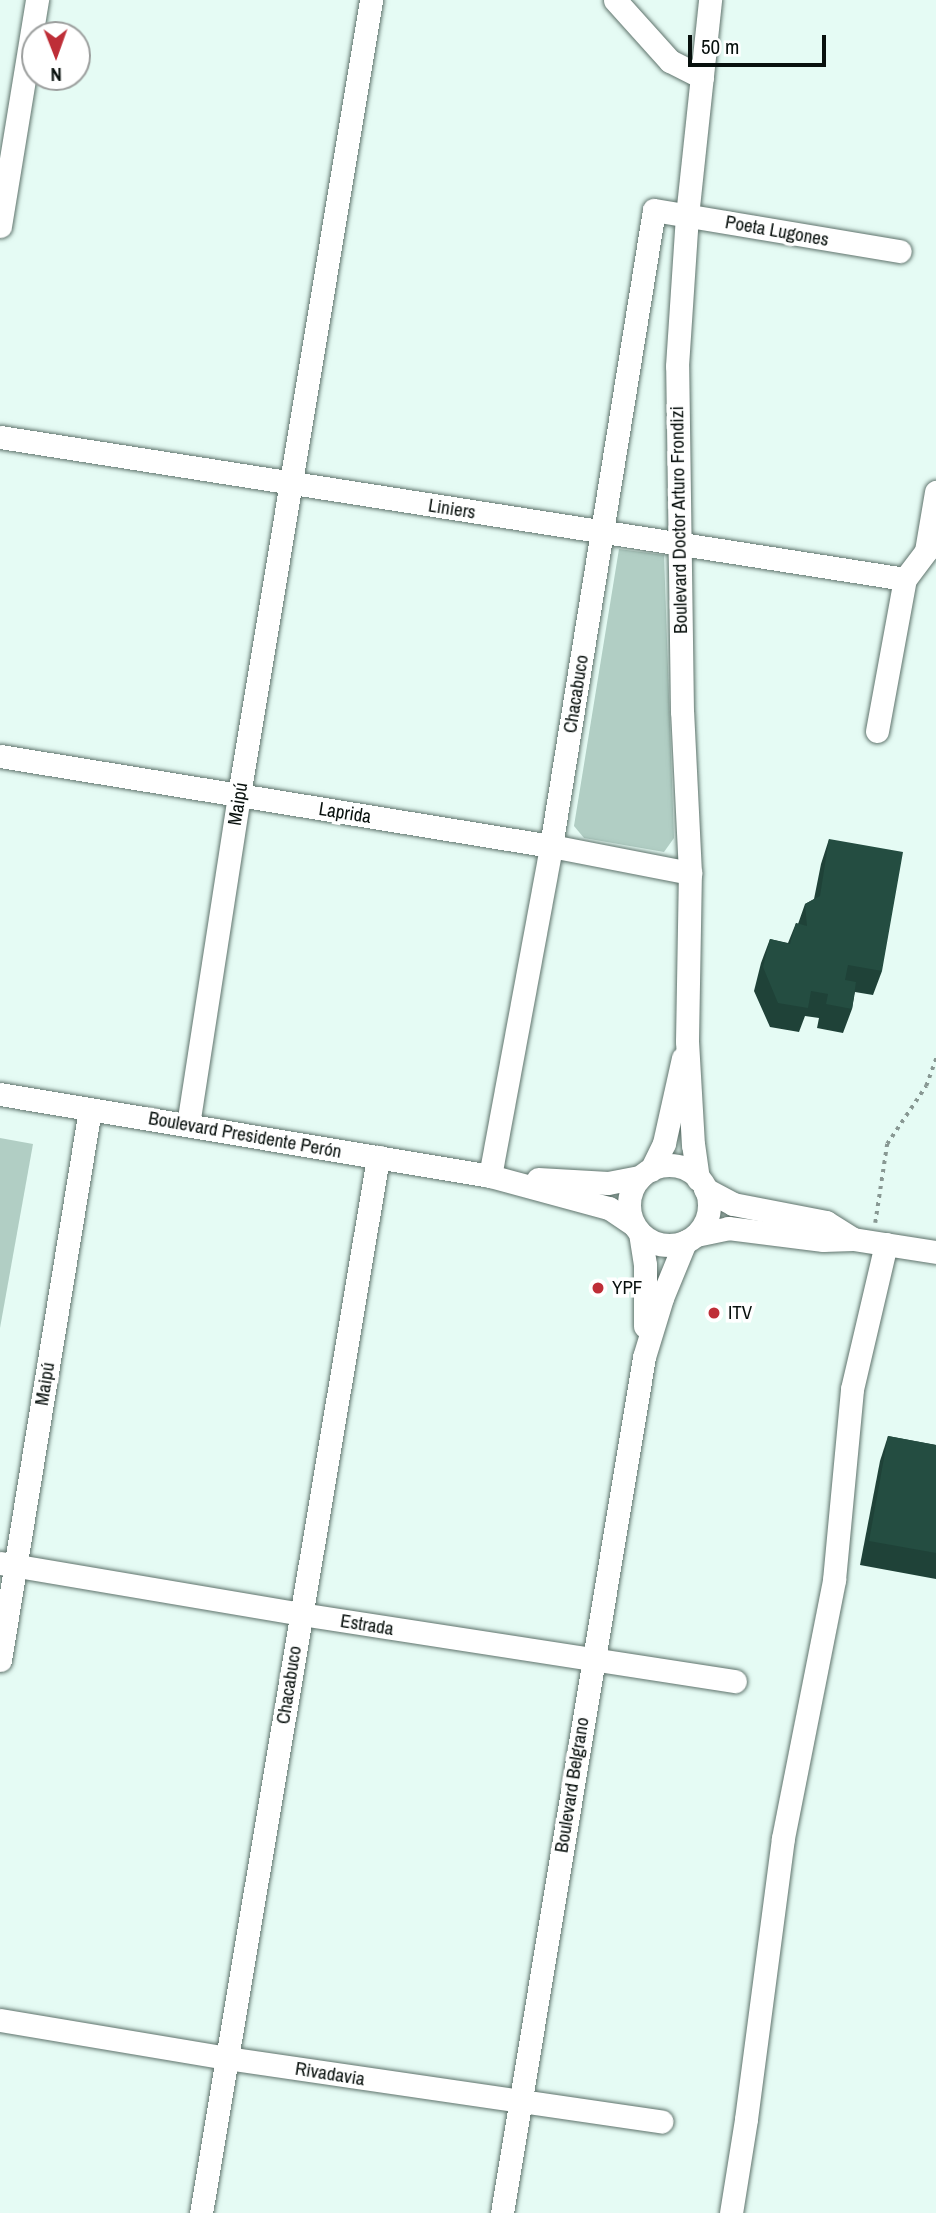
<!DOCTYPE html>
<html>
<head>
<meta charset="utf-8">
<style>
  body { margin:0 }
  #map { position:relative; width:936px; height:2213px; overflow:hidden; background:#e5fbf4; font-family:"Archivo Narrow",sans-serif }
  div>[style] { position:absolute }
  .green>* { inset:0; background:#b1cec4 }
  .path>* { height:3.5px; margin-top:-1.75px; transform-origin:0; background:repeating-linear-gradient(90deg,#889893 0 3.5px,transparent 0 8.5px) }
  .roads { filter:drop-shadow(0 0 2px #5f736c) drop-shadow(0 0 2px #5f736c) }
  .minor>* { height:23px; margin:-11.5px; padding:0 11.5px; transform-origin:11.5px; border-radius:11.5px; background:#fff }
  .minor>.ring { margin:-11.5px; padding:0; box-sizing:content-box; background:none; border:23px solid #fff; border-radius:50% }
  .wall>* { inset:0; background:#1f4238 }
  .building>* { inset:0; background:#244d41 }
  .dots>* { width:19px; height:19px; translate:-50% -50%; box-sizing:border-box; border:4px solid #fff; border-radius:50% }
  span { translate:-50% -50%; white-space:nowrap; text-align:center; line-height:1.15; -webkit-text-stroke:7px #fff; paint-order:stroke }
  .street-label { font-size:19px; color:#08100d }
  .poi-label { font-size:19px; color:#08100d }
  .left { translate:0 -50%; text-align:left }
  .north { position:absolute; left:21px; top:21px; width:70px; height:70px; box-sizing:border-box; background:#fff; border:2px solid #9c9f9e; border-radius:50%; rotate:179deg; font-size:19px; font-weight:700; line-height:28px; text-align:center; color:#08100d }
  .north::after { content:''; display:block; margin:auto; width:24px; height:32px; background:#be2e37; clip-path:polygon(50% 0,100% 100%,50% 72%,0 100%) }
  .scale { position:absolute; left:688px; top:35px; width:138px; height:32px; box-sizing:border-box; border:4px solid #08100d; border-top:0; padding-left:9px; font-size:21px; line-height:24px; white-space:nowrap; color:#08100d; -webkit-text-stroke:5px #fff; paint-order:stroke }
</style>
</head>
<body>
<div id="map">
  <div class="green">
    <i style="clip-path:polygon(619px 549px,664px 555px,674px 838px,664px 852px,584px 838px,574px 826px)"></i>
    <i style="clip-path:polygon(0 1138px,33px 1144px,0 1328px)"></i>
  </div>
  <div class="path">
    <i style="left:875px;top:1223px;width:80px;rotate:-81.4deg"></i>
    <i style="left:887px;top:1144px;width:70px;rotate:-56.1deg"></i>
    <i style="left:926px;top:1086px;width:30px;rotate:-70deg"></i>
  </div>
  <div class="roads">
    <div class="minor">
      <i style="left:615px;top:0;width:82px;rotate:48deg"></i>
      <i style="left:670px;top:61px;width:36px;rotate:27deg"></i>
      <i style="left:0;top:226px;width:229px;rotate:-80.7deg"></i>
      <i style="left:0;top:437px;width:916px;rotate:8.92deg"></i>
      <i style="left:877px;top:731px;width:155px;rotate:-79.6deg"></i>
      <i style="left:905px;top:579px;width:35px;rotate:-53deg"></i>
      <i style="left:926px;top:551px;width:60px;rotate:-80.4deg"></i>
      <i style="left:0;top:756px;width:558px;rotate:9.28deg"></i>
      <i style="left:551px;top:846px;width:142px;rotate:11deg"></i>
      <i style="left:0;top:1094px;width:497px;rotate:9.5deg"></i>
      <i style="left:490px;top:1176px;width:123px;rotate:15.1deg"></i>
      <i style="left:609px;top:1208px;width:29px;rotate:34deg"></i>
      <i style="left:188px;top:1125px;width:334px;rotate:-81.2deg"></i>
      <i style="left:239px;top:795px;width:806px;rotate:-80.57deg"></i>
      <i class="ring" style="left:629px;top:1165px;width:57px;height:57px"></i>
      <i style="left:651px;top:1170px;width:30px;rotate:-64deg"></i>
      <i style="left:664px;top:1143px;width:87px;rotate:-77.4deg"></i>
      <i style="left:490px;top:1176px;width:336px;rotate:-79.5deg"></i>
      <i style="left:551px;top:846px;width:644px;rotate:-80.8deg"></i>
      <i style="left:654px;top:210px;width:249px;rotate:9.5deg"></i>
      <i style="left:538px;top:1179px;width:70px;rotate:3.3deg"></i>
      <i style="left:608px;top:1183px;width:33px;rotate:-11deg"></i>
      <i style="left:698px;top:1179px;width:34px;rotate:-98deg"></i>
      <i style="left:693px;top:1145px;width:104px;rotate:-93.3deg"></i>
      <i style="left:687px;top:1041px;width:168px;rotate:-89deg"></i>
      <i style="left:690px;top:873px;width:161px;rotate:-92.8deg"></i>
      <i style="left:682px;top:712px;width:346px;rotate:-90.8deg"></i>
      <i style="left:677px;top:366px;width:150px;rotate:-86.2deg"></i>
      <i style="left:687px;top:216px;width:217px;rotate:-83.9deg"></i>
      <i style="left:705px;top:1189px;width:32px;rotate:28deg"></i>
      <i style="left:733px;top:1204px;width:95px;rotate:11deg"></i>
      <i style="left:826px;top:1222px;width:32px;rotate:32deg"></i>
      <i style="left:640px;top:1233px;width:32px;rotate:81deg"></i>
      <i style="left:645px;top:1265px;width:61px;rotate:90deg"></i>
      <i style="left:696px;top:1235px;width:33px;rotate:-12deg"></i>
      <i style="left:728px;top:1228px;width:96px;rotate:7.2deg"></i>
      <i style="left:823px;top:1240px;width:30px;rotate:-2deg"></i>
      <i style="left:853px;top:1239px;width:84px;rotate:8.9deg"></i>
      <i style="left:0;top:1563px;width:305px;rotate:9.6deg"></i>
      <i style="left:301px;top:1614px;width:439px;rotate:8.8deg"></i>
      <i style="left:0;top:1660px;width:558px;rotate:-80.72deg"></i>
      <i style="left:0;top:2020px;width:230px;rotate:9.5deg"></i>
      <i style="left:227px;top:2058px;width:439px;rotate:8.3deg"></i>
      <i style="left:201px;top:2213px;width:1071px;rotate:-80.48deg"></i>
      <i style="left:502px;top:2213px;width:868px;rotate:-80.58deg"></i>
      <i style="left:644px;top:1357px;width:62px;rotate:-73deg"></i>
      <i style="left:662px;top:1298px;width:61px;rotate:-67.7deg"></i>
      <i style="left:731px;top:2213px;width:95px;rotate:-80.9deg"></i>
      <i style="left:746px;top:2119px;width:283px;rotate:-82.5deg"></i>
      <i style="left:783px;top:1838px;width:263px;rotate:-78.8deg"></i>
      <i style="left:834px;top:1580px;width:192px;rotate:-84.6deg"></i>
      <i style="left:852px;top:1389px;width:149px;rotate:-76.8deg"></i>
    </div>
  </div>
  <div class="wall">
    <i style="clip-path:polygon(829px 839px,882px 971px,873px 995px,855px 992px,852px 1009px,843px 1033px,817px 1028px,819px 1018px,805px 1016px,799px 1032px,770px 1027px,754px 991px,761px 963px,770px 939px,788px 943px,796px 923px,798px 924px,805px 904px,814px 899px,821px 864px)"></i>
    <i style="clip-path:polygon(888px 1436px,936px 1445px,936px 1579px,860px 1565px,880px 1461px)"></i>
  </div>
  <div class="building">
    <i style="clip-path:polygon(829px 839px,903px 852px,882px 971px,848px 965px,845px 980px,856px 982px,852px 1009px,826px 1004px,828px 994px,811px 991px,808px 1008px,778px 1003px,763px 967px,770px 939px,790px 944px,796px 923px,807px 926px,805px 904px,820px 896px)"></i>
    <i style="clip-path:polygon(888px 1436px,936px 1445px,936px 1553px,869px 1541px)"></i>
  </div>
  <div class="dots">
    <i style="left:598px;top:1288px;background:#be2e37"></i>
    <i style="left:714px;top:1313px;background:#be2e37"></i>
  </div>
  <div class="street-label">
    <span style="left:777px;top:231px;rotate:10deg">Poeta Lugones</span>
    <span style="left:452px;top:509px;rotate:9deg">Liniers</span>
    <span style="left:679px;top:520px;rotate:-91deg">Boulevard Doctor Arturo Frondizi</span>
    <span style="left:576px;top:694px;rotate:-81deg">Chacabuco</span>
    <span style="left:238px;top:804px;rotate:-81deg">Maipú</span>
    <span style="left:345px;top:813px;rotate:9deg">Laprida</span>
    <span style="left:245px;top:1135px;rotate:10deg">Boulevard Presidente Perón</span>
    <span style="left:45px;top:1384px;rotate:-81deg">Maipú</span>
    <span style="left:367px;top:1625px;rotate:9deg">Estrada</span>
    <span style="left:289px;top:1685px;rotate:-81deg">Chacabuco</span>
    <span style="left:572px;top:1785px;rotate:-81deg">Boulevard Belgrano</span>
    <span style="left:330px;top:2074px;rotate:9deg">Rivadavia</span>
  </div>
  <div class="poi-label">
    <span class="left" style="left:612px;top:1288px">YPF</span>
    <span class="left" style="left:728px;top:1313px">ITV</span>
  </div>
  <div class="north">N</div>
  <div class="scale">50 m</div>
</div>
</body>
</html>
